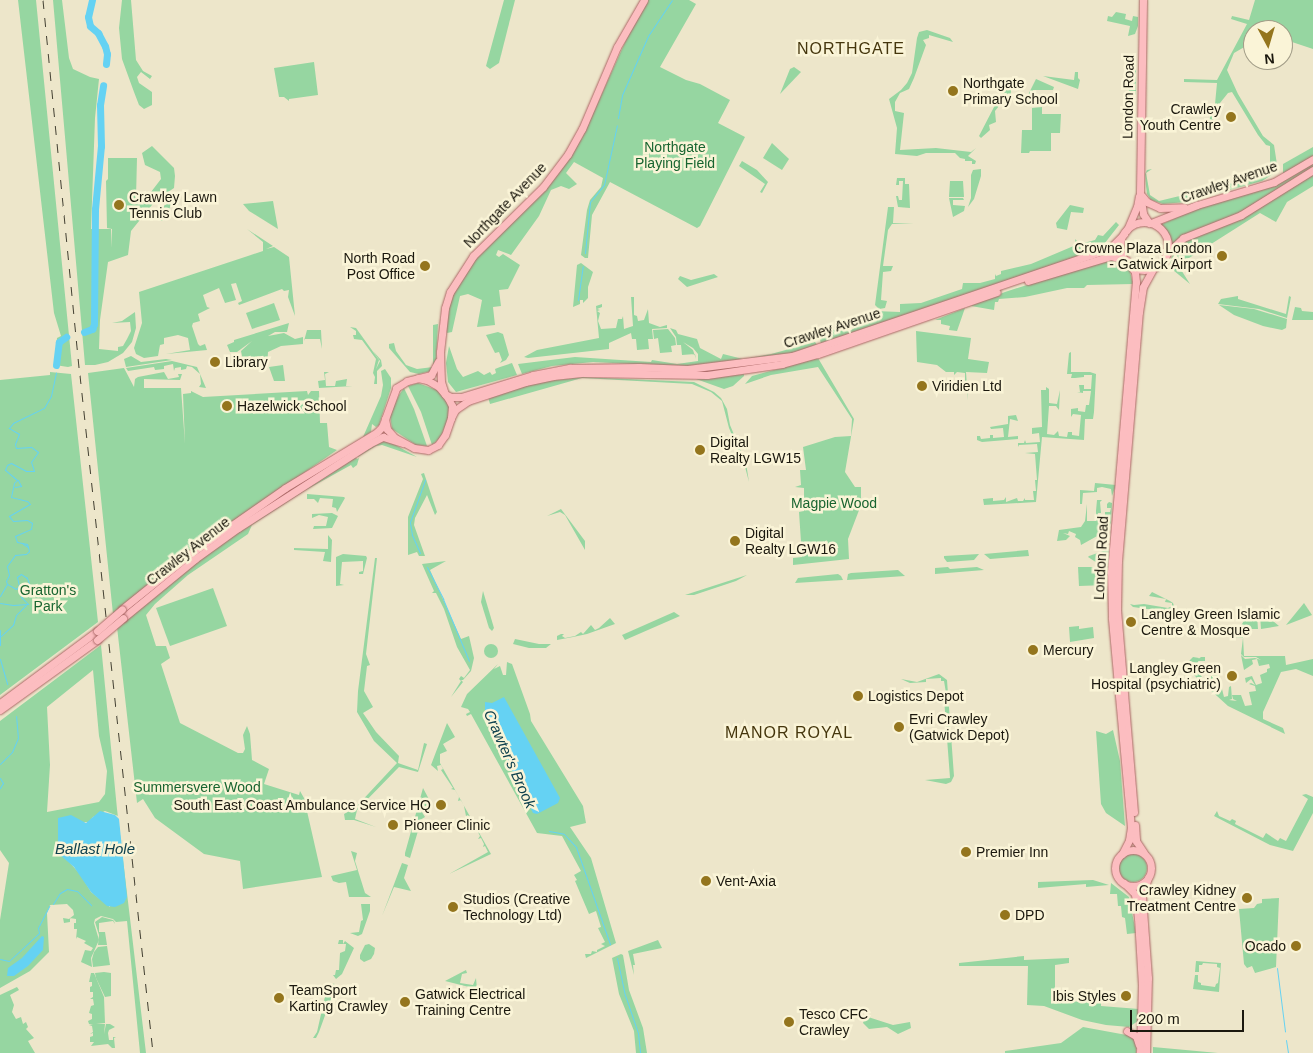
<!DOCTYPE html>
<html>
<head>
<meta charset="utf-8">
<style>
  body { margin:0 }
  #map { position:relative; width:1313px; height:1053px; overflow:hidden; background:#ede6ca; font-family:Arial,sans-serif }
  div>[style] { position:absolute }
  .green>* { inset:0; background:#96d6a1 }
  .round { border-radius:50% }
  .water>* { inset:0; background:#65d2f3 }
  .stream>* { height:1px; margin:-0.5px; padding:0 0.5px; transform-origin:0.5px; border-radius:0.5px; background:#65d2f3 }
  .river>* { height:7px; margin:-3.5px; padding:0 3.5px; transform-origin:3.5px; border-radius:3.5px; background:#65d2f3 }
  .roads { filter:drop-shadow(0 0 1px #ac6766) drop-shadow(0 0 1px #ac6766) }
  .primary>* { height:7px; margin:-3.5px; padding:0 3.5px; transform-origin:3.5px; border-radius:3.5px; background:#fcbdc0 }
  .primary>.ring { margin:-3.5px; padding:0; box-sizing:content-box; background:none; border:7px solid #fcbdc0; border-radius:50% }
  .rail>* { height:1px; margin-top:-0.5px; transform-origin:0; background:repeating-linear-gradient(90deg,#423f31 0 9px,transparent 0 18px) }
  .bridges { filter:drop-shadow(0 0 1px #ac6766) drop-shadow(0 0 1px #ac6766) }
  .primary-bridge>* { height:7px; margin:-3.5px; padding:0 3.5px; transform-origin:3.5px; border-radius:3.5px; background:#fcbdc0 }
  .dots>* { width:14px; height:14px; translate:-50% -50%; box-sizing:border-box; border:2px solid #faf4d7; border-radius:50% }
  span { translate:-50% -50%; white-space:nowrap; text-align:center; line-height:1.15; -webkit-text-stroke:5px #faf4d7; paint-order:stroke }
  .poi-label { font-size:14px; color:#1b180e }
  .left { translate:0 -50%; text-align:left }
  .right { translate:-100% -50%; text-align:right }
  .street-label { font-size:14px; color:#1b180e }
  .park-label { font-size:14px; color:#186530 }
  .water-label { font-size:15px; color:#0f414e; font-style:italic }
  .quarter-label { font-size:16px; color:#45360d; letter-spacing:1px }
  .north { position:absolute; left:1243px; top:20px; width:50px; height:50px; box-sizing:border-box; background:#faf4d7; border:1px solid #a19c87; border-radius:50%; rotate:174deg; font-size:14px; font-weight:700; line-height:20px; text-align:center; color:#1b180e }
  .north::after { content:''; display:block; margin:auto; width:18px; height:22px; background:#94751d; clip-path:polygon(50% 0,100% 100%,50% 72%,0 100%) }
  .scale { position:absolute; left:1130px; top:1010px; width:114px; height:22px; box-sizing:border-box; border:2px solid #1b180e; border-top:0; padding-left:6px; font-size:15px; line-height:18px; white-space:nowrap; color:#1b180e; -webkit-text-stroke:4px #faf4d7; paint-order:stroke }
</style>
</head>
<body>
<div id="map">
  <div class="green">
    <i style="clip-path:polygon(18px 0,36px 0,72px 366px,68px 367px,55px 365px,57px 338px,61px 336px,54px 313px)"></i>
    <i style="clip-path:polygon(53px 0,62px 0,69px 58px,73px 69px,90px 77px,99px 79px,95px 118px,91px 229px,111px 229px,112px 248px,112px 229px,107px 228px,106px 181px,108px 179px,108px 158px,137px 158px,136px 198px,151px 192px,161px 179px,160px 172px,145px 165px,142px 153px,152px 146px,174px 168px,175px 176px,174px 188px,156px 200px,131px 231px,128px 255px,108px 262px,100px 320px,99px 349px,118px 351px,118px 347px,123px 346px,127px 339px,131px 331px,130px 322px,112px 323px,122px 321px,135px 312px,136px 328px,132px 342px,123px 353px,108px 362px,95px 365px,85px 365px)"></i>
    <i style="clip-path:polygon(122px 0,131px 0,136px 60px,143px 71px,152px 76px,150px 79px,141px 72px,137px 77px,139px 83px,152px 92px,152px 105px,144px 109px,139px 105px,134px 92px,122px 59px,119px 28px)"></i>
    <i style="clip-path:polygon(504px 0,515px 0,499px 63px,490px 69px,486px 66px)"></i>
    <i style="clip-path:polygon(647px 0,689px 0,696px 4px,660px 67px,686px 80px,700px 84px,730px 100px,718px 123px,745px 137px,700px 226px,697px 228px,610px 182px,592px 215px,588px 258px,585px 258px,581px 255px,587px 210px,590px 200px,601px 187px,603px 178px,574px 162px,566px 173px,577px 184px,569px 189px,561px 186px,551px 190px,539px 216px,511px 255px,498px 250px,496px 255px,499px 257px,503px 254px,520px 265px,508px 289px,499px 290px,501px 306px,493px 307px,495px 325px,477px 327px,482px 300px,468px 294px,460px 296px,452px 332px,447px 333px,445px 330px,447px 315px,454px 290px,475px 258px,539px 195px,582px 138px,635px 20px)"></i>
    <i style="clip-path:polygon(1255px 0,1313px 0,1313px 49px,1283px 39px,1283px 30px,1253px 30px,1253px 42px,1234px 53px,1227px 70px,1238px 94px,1263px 136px,1274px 145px,1278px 171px,1262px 181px,1186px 202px,1163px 204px,1151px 200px,1147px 194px,1146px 186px,1145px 174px,1147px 170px,1152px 169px,1146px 173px,1150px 195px,1159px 201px,1270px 174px,1270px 146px,1266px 145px,1258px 135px,1232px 92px,1228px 93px,1220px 103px,1211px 132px,1205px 131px,1215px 104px,1217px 83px,1184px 82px,1184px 79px,1217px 80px,1247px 24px,1231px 19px,1232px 16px,1249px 20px)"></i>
    <i style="clip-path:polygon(1116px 12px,1126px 14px,1125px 19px,1132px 21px,1133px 16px,1138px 17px,1138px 26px,1135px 34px,1128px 36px,1130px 26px,1107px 21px,1108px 16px,1112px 17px)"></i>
    <i style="clip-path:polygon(927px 30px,950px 38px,953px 42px,929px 35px,929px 38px,923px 40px,926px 45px,914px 78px,909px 89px,900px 93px,895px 102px,895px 111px,904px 113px,900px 150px,936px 148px,971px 152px,976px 148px,968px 156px,976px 161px,975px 164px,972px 164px,972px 161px,965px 161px,965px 159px,960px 158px,955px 153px,926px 153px,917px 156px,895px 154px,897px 128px,889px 99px,901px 90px,907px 83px,912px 73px,917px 38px,919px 32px)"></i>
    <i style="clip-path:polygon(314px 62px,318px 95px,289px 99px,289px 101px,284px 97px,279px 97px,274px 68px)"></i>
    <i style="clip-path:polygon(1136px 63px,1136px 94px,1133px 97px,1127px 97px,1132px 80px,1127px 79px)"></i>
    <i style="clip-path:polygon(794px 67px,801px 72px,780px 94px,790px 69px)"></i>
    <i style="clip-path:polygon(1075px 72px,1078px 72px,1078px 78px,1080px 80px,1078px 89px,1043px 76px,1074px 80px)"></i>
    <i style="clip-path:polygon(1009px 78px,1012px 80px,1010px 101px,999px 106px,995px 111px,996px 122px,989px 125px,990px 130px,981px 138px,979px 136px)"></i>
    <i style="clip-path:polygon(1036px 79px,1054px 87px,1053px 90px,1033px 90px,1033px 103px,1024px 103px)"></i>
    <i style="clip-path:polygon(1042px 107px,1042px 114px,1061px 114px,1060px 133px,1051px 133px,1051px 151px,1030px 151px,1029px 153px,1021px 153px,1022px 130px,1032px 130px,1032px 108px)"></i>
    <i style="clip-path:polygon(772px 143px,789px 159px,782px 170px,763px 158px)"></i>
    <i style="clip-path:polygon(1313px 147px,1313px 158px,1283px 176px,1283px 164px)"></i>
    <i style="clip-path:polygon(742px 161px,757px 170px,768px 182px,762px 193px,760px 192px,765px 184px,739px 166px)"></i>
    <i style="clip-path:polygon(1313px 163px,1313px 167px,1246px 209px,1172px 245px,1169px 236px,1160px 225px,1197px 208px,1273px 186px)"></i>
    <i style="clip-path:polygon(981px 169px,981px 176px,974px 199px,968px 207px,971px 198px,971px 175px,973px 170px)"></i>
    <i style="clip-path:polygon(1313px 172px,1313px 186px,1287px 202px,1276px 222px,1260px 213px,1178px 265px,1190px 284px,1173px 270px,1170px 265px,1172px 255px,1184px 241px,1236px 219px)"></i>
    <i style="clip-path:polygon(897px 178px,905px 178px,905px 184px,909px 184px,910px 208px,898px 207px,896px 196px,898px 196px,899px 200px,902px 200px,903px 181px,899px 181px,899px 185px,896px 185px)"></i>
    <i style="clip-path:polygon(950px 181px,963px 181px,964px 197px,949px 197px)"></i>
    <i style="clip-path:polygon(949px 198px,963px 198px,964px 200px,953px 200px,953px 205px,965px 206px,964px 211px,953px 217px)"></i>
    <i style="clip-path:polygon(179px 200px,171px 204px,166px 219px,161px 221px,158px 216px,162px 207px,170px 202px)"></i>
    <i style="clip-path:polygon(273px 201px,278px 229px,249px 211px,243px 204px)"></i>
    <i style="clip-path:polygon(1070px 205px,1084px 208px,1083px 213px,1071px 212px,1067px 230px,1057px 228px,1056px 223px)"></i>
    <i style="clip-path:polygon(888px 207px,894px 207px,893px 223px,914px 223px,892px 224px,888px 230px,883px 266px,893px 266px,891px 271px,883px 272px,881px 300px,887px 301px,885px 308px,879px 309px,875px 305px)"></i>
    <i style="clip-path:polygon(1116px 222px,1119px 225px,1101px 248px,821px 345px,820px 339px,824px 328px,840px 331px,851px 330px,861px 325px,874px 311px,900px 312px,900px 304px,921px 303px,962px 289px,963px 283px,980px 283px,995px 279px,995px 274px,996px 276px,1001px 274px,1001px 271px,1031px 264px,1076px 245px,1075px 239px,1080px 244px,1095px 240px,1098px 235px,1103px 236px)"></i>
    <i style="clip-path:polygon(247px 229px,273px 246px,266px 249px,274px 247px,289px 257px,295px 316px,288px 297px,289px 290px,284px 291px,282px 289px,239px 305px,238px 303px,242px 301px,236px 283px,231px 284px,236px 300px,225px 303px,219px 288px,203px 295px,207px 307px,210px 308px,198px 314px,200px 321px,193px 323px,192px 326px,198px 344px,200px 346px,205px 344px,207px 350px,166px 354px,190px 350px,188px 338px,178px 335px,164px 338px,164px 344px,160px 345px,158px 356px,144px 358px,136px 354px,134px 348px,142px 323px,139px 292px,263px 251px,263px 242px)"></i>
    <i style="clip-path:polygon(1112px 258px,1123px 262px,1129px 267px,1133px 284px,1087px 285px,1084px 288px,1067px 288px,1025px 297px,999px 299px,998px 302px,995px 302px,994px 310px,971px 306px,965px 308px,957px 331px,949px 330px,950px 326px,941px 324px,941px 320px,935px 320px,1005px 292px)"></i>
    <i style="clip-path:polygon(581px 263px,593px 272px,588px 287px,588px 298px,583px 303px,583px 300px,580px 300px,580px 304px,573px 307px,577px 265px)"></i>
    <i style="clip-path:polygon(714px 274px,718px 277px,687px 287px,678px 279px,680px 276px,691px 280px)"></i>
    <i style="clip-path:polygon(1238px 296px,1238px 299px,1286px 314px,1289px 296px,1291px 297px,1287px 318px,1259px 309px,1218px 304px,1221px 299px)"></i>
    <i style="clip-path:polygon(631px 297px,634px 297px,634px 315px,637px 316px,638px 321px,644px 320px,648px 309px,649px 323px,660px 327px,667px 325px,667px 328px,652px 329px,653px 339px,648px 339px,649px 349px,637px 350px,636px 339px,632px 339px,631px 333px,609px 343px,609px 349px,528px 358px,524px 357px,537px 350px,599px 338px,596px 306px,602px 304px,602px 307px,597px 309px,600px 310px,597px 311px,600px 313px,598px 321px,601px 329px,616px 328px,618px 319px,622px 319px,623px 316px,624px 329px,633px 326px)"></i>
    <i style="clip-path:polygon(274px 303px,280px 320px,252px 329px,246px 313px)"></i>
    <i style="clip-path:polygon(1219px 305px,1254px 309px,1287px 319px,1286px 328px,1282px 330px,1263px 326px,1234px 315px)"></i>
    <i style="clip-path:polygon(1295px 307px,1301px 308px,1302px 311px,1313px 312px,1313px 320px,1292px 320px)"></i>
    <i style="clip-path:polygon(289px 323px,287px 332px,275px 332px,268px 336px,284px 333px,295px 339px,303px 337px,303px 344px,281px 346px,268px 352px,267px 368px,258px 367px,263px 361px,263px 357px,255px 366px,248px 368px,244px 366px,241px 351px,252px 341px,237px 352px,230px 352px,227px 345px,234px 342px,234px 340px)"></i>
    <i style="clip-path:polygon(438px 324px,436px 363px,431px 371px,419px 374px,410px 372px,389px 348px,389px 344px,394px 343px,396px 351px,406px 365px,417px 369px,433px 367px,433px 325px)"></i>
    <i style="clip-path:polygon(350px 327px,356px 328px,379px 360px,376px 369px,380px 361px,373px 351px,381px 360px,382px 366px,377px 371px,377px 384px,374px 384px,375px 377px,373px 373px,376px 359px,362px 340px,354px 339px,353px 335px,356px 335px,356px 331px)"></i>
    <i style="clip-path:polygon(670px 328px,676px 330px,678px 334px,697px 339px,700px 348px,721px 359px,723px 354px,743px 359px,771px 354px,815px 342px,818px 346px,781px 356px,692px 367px,593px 362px,552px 366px,522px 374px,518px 364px,575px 357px,651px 362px,652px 360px,677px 364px,698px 361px,698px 354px,693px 348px,683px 342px,693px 350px,696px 359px,695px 354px,682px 355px,681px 345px,677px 345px,676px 337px)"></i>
    <i style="clip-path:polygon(668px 329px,675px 338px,676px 345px,671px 346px,672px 352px,660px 353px,658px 338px,654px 339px,653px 330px)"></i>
    <i style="clip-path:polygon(307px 330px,321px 330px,322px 349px,320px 339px,305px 339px,304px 341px)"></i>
    <i style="clip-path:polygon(916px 331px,971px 338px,968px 359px,989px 362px,987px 373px,966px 372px,968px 401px,967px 393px,965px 392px,965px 373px,957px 372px,954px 375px,954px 372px,946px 372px,937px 365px,917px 362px)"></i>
    <i style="clip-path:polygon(498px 332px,503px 334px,509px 355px,506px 360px,500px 363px,502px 360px,499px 352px,495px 353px,486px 335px)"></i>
    <i style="clip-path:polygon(449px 346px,457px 369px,463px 377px,478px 371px,484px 375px,490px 372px,492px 375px,496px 373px,495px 369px,500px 367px,512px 363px,517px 375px,456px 392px,448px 382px,446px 363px)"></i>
    <i style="clip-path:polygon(1071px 352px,1071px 372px,1090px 372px,1096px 374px,1094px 412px,1093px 419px,1085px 419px,1084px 440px,1042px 437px,1036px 502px,984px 505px,983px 499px,993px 498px,993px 501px,1004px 500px,1006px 497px,1006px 502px,1017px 498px,1018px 501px,1023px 501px,1025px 498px,1025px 500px,1034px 500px,1033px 491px,1036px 491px,1035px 480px,1037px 480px,1035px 454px,1025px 453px,1038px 452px,1037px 444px,1019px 445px,1018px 447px,1018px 443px,1024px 443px,1025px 440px,1026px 443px,1040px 442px,1039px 433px,1032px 434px,1032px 428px,1042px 427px,1041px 390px,1046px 390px,1046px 387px,1049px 389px,1049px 403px,1057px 404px,1060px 390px,1059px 410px,1056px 406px,1049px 406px,1047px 434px,1054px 435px,1058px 431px,1059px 436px,1067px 437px,1068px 432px,1072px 432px,1072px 435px,1079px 436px,1081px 415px,1073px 414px,1071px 417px,1071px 409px,1078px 408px,1078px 411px,1085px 412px,1086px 405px,1089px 405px,1091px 391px,1083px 391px,1083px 393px,1077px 392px,1080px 392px,1079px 385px,1084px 385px,1084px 389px,1091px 389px,1092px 375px,1084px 375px,1084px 377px,1075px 378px,1071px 378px,1072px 374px,1067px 374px,1069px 353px)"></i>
    <i style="clip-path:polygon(131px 356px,141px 362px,166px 359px,172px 360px,126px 367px,124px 359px)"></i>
    <i style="clip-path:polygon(818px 358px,854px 419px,845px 472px,855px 487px,861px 487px,861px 505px,848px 539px,849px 559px,793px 565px,793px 558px,802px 557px,799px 512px,804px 511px,804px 488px,795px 487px,801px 485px,800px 470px,806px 470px,803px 447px,835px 437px,851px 436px,852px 419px,818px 367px,771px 375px,745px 384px,752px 376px)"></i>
    <i style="clip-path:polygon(172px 361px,197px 367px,206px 388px,199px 387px,201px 384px,200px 374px,192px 367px,187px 366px,186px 369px,181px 370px,181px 367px,175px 368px,174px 371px,173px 364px,164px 366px,164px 369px,155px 370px,154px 367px,128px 371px,126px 368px)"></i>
    <i style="clip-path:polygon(283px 365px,285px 381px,274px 381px,269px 367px)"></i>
    <i style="clip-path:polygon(124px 368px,134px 387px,135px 379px,138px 377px,164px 372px,168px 379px,179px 377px,178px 374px,182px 374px,180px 380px,144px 379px,144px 388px,181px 388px,185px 444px,183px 394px,191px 393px,191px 391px,203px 397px,307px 391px,308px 395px,311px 391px,319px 391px,320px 423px,327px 423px,329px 447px,337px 450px,285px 486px,113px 614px,88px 373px)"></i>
    <i style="clip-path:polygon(385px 369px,391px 378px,391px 388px,379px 425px,376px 427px,372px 424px,371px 432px,363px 437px,381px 396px,383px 385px,381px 371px)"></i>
    <i style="clip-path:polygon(50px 372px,71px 374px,98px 622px,0 695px,0 380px,50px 375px)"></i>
    <i style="clip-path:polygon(324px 372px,329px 372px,325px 374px,326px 386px,335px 386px,336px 381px,347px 379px,346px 386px,353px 386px,319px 388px,318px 381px,325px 380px)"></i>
    <i style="clip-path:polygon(744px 374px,744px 376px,733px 386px,724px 389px,696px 379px)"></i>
    <i style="clip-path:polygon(582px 377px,694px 382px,714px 392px,721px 398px,727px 409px,730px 425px,746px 463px,749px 482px,744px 463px,729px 428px,722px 401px,711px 392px,692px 384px,582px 378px,490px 404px,488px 397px,540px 382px)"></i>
    <i style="clip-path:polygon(418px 383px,437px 390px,443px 395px,450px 407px,448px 420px,440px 438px,432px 445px,421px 412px,408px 386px)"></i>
    <i style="clip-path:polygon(404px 388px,414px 409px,427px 446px,416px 445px,392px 429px,390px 415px,399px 395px)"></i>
    <i style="clip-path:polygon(1016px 415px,1018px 421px,1010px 419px,1008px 437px,1018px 436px,1018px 434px,1018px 439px,982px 442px,977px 440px,977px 436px,980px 436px,981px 439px,990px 438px,990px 435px,993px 435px,993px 438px,1004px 437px,1003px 428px,991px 429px,990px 427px,1008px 424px,1008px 416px)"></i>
    <i style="clip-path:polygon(384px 440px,392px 443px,417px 457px,382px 445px,376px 446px,358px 457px,357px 455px,376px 442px)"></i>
    <i style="clip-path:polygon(355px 456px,357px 459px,359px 458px,357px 465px,353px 468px,351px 465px,306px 490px,252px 525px,248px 534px,188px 575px,155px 604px,146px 615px,156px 646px,166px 646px,170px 658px,161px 664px,180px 723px,238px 753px,243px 753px,245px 749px,243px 735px,247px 726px,250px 734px,252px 760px,269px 769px,264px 784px,299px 795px,300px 791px,304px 798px,322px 877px,243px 889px,240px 861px,204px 854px,155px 818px,143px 799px,137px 803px,117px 627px,174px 579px,234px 533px,338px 466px,346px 464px)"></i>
    <i style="clip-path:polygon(424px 473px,437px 512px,435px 515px,427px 495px,415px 518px,414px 525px,425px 556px,419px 556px,417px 552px,408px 555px,408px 517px,423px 479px,421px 474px)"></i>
    <i style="clip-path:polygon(1095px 483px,1116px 485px,1112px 496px,1111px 489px,1102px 487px,1097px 488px,1097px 492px,1083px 493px,1082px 504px,1080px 504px,1080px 490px,1094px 491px)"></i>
    <i style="clip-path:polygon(307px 494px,344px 497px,345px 498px,337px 512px,336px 508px,332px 507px,333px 499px,320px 498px,318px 503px,314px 499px,307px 499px)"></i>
    <i style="clip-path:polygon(1097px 500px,1102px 500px,1100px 502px,1101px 513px,1098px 513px,1098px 521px,1110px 521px,1110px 517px,1105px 517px,1105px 512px,1110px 512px,1111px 508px,1107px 508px,1107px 504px,1109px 502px,1112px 503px,1111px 522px,1108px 530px,1081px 545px,1080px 540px,1075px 537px,1076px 534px,1069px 531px,1068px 534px,1063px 533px,1070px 536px,1066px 540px,1057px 541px,1059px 530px,1081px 527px,1085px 521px,1087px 504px,1087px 521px,1096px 521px,1096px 511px,1099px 512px,1096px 511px)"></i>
    <i style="clip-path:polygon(561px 509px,585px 541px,585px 550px,565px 515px,560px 512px,547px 516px)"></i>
    <i style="clip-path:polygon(332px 513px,338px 516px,332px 528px,313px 529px,314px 526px,326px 526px,328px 517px,319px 515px,312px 518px,312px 514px)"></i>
    <i style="clip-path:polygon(328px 535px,332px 540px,331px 562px,323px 561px,325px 552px,294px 550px,294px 548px,328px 549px)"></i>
    <i style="clip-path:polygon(1109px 549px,1108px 570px,1088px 557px,1089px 556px)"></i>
    <i style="clip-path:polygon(1028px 550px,1029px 556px,990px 559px,984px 554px)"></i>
    <i style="clip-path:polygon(343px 554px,366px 556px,367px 558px,363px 574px,359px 574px,359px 572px,363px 571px,363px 561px,342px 562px,340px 584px,344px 585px,336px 586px,336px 557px)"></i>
    <i style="clip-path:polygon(979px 554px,974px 560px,947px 562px,944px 558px,944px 556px)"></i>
    <i style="clip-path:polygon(375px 558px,377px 558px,366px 654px,370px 665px,367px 666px,364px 691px,373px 707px,363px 713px,376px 732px,399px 756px,398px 763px,418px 770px,424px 743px,427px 744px,418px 772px,399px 767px,357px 810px,355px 819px,376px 827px,354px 820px,345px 820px,344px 814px,355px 808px,397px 763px,374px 741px,357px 712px,358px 691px)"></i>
    <i style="clip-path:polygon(446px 561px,430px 570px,461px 639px,469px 636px,474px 658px,471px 671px,463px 680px,461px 680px,463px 682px,451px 697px,461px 681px,459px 679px,461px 676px,464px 678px,470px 670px,457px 647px,444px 609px,436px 593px,432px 593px,434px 591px,422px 564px)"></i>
    <i style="clip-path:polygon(948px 567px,950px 569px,977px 567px,984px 570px,935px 574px,935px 568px)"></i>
    <i style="clip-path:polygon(1078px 567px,1092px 567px,1098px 570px,1106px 585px,1079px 586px)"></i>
    <i style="clip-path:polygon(898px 570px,905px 576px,847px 580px,848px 574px,851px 573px)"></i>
    <i style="clip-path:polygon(838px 574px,841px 576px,843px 580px,795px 583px,798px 578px)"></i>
    <i style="clip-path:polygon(747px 575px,736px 581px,694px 595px,685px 595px)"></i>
    <i style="clip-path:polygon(213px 588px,227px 626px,170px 646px,156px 608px)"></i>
    <i style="clip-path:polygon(483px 591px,494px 628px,492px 631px,489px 628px,481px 602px)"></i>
    <i style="clip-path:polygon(1152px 592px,1170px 601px,1173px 603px,1174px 606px,1173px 610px,1169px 612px,1133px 607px,1130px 604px,1134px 605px,1144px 604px,1168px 608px,1172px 606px,1172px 603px,1165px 602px,1166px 599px,1149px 596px)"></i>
    <i style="clip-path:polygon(1304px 603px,1312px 615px,1286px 625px)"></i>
    <i style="clip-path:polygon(1251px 609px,1253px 616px,1257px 615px,1258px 629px,1239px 629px)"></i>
    <i style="clip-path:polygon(674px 612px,680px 616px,625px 640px,622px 635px)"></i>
    <i style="clip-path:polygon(1266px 614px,1267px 616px,1279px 626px,1261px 629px,1260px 615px)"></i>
    <i style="clip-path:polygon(610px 618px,615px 624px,587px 634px,573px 637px,557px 640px,557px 636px,561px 634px,564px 634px,562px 636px,565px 638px,575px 636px,581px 632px,583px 634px,591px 625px,595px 630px,599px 628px)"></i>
    <i style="clip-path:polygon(1079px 626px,1079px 629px,1093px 627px,1094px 638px,1070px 642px,1069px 627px)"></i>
    <i style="clip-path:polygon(1232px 636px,1243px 637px,1244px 656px,1285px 656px,1286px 665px,1313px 659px,1313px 676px,1296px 669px,1281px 672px,1263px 712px,1263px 719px,1283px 728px,1285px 734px,1228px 706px,1184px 666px,1193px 657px,1199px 658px,1196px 663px,1190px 661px,1187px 665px,1189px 666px,1196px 664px,1197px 660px,1201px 657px,1205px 657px,1205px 661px,1198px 661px,1199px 665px,1195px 666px,1207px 685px,1207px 679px,1216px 673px,1218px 677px,1207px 680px,1208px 684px,1211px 683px,1212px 686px,1221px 685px,1224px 697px,1228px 696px,1229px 687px,1231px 686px,1232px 699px,1229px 700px,1237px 701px,1233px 699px,1232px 695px,1241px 695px,1245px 706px,1252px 705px,1249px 692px,1256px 691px,1255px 686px,1249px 684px,1251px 683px,1255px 685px,1251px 679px,1246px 683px,1245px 678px,1252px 676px,1256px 685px,1262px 683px,1260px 675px,1267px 672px,1267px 669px,1270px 668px,1269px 664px,1259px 666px,1257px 659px,1252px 660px,1253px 664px,1244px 670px,1241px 655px,1245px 659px,1255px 658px,1261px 660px,1256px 657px,1244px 657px,1241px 654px,1243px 638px,1233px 637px,1231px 640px)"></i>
    <i style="clip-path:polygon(515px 639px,539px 644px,551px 644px,546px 648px,529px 648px,513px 644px)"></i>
    <i class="round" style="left:484px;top:644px;width:14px;height:14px"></i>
    <i style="clip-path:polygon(evenodd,101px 645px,117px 809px,146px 1053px,140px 1053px,127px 921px,116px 922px,113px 919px,101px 916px,95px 919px,94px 923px,99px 940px,91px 958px,92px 967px,81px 962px,85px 950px,91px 951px,93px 948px,84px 943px,86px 941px,77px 937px,76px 939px,77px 929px,74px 929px,74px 923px,76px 923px,76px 919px,70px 918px,70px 922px,64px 923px,63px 918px,69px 919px,74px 915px,73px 910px,67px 904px,50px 905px,47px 913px,49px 952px,30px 971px,0 988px,0 920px,9px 863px,0 850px,0 721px,101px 645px,93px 670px,99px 736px,107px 771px,105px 794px,99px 802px,47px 812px,50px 765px,47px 707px,93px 670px,101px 645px,105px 811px,118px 816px,110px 907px,91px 892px,80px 874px,59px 851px,83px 822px,89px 822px,93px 817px,105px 811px)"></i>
    <i style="clip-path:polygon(507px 662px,512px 664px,530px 714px,531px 721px,583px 806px,586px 823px,570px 827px,591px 858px,616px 943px,586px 958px,585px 954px,591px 954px,592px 951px,597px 952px,597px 950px,605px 946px,601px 944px,605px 942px,598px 928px,601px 927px,596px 911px,589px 914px,575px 881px,577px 880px,574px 875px,581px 871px,562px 836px,537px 833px,471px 714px,467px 716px,466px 714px,470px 712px,468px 709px,461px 707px,467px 694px,498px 664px,494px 669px,500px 666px,503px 675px,506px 675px)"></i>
    <i style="clip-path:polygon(939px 674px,947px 680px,954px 776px,951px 782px,946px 784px,925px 780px,950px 778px,944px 698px,916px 700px,943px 697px,943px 694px,946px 693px,944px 681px,941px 681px,941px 678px,926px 679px,926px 682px,910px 683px,901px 679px,917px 682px)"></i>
    <i style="clip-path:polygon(447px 723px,455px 737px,443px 744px,447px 751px,440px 754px,440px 763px,491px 854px,449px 874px,488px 852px,485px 846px,483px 847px,484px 844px,481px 838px,478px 839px,480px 836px,477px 830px,473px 830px,476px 828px,473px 823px,470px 824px,471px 820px,468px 815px,466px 816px,464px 806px,461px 800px,458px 801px,459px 797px,455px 790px,451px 789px,453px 788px,441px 770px,443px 769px,441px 765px,437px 766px,438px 771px,431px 765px)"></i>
    <i style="clip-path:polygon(1113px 730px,1120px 761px,1125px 826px,1106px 813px,1101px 804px,1096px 731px,1106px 734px)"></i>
    <i style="clip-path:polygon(423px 788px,431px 803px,420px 809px,425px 817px,420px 820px,423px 828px,418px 831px,410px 858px,405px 856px,405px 853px)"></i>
    <i style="clip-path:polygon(1306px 794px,1313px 797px,1313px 813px,1293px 851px,1270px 845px,1214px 816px,1217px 811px,1219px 816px,1230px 821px,1232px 819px,1236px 821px,1235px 824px,1263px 838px,1266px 833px,1278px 841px,1280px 838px,1286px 841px,1308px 799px,1302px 795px)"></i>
    <i style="clip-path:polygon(351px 851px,357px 853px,355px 861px,365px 893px,371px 897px,349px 897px,346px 882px,339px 883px,333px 881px,331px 876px,357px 870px)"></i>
    <i class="round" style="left:1119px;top:854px;width:28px;height:28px"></i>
    <i style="clip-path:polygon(402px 863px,408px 865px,404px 878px,411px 891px,394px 887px,382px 916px)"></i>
    <i style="clip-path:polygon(1093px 880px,1109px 885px,1086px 887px,1086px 884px,1038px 888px,1038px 882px)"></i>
    <i style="clip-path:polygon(1111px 883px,1129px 897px,1136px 933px,1127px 934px,1125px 918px,1122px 917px,1121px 906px,1118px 906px,1117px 894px,1110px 894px)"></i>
    <i style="clip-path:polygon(1279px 898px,1276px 967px,1255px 973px,1252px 966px,1247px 968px,1244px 964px,1239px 909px,1254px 908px,1257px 904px,1262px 903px,1262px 899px)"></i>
    <i style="clip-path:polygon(361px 904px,370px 904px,370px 911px,362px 934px,358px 936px,350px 933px,359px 932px,361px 921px,363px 920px)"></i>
    <i style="clip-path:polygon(102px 917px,113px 920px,114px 921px,115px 924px,113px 921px,99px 923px,99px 932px,105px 932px,107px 945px,98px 945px,99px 935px,95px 922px)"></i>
    <i style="clip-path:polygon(339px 940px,343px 940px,343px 944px,345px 941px,354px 948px,342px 974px,336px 979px,333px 975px,335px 975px,336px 970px,339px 970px,340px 953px,345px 951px,346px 944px,338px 944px)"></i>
    <i style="clip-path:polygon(658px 940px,662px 948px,633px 954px,635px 965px,633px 965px,634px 975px,628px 951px)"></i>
    <i style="clip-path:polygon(369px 944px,375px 948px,374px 954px,371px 959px,364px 962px,360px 959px,360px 955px,365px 945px)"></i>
    <i style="clip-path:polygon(107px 946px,110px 965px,93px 967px,92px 959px,94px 952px,98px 947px)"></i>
    <i style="clip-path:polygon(621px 954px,623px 955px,629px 990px,643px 1028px,647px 1053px,636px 1053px,634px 1031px,619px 994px,612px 958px)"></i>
    <i style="clip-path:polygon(1024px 956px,1024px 960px,1069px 958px,1069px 963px,1055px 965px,1055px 1002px,1101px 1001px,1101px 1006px,1139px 1009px,1138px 1021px,1129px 1027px,1106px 1025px,1082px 1020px,1044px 1006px,1027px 1005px,1028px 966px,959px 966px,959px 963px)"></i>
    <i style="clip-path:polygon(1196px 961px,1221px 963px,1219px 992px,1193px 989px,1195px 975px,1198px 975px,1198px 982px,1201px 983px,1201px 985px,1215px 987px,1216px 984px,1218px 983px,1220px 968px,1217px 967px,1217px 964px,1203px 963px,1202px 965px,1199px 965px,1199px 972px,1195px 972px)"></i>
    <i style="clip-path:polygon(466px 970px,467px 973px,462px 974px,460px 983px,473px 985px,476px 978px,477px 989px,445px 981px)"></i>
    <i style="clip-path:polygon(104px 972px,111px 973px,111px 996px,105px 997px,96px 978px,95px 973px)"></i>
    <i style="clip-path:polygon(91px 973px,94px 973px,104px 997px,105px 1023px,96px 1024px,105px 1024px,104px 1034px,106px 1024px,110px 1024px,115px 1027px,109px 1030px,108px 1033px,109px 1040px,113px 1040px,113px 1037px,116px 1037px,114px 1038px,115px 1048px,112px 1048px,108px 1044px,91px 1046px,94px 1042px,90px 1042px,90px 1037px,93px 1036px,93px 1033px,90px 1034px,93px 1032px,92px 1026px,89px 1025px,93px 1025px,89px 1024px,88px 1021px,92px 1019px,92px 1014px,89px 1013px,91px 1006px,94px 1005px,93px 999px,90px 999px,93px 997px,93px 992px,90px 992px,90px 987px,92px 986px,92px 982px,89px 982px)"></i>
    <i style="clip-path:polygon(334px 983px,335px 988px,319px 1032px,316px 1038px,313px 1038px,317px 1032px,326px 992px,329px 993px)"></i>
    <i style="clip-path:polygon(17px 987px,19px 990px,10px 995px,14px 1005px,12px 1012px,16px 1019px,21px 1017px,23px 1024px,26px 1022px,28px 1027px,26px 1029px,34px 1038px,28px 1041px,35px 1053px,0 1053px,0 995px)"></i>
    <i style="clip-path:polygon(865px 1016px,893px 1025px,910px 1022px,911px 1028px,898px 1034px,887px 1027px,869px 1029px,863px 1023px)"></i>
    <i style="clip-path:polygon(1083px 1027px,1132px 1036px,1137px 1043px,1136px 1053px,1005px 1053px,1005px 1051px,1061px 1043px)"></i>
    <i style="clip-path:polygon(1153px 1047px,1218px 1053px,1153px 1053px)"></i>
  </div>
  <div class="water">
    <i style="clip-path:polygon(504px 697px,560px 798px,558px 803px,537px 814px,533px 813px,485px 715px,485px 702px,492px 703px)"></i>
    <i style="clip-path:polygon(100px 811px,115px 815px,119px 819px,127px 897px,124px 903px,115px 907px,107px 906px,91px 892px,74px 867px,60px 855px,58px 847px,58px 818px,71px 815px,86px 823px)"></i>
    <i style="clip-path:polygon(42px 936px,44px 937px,43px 950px,28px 966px,14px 976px,7px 976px,8px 968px,22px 958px)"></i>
  </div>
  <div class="stream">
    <i style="left:618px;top:118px;width:23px;rotate:-80deg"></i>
    <i style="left:622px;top:95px;width:64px;rotate:-66.2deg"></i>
    <i style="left:648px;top:36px;width:43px;rotate:-56.3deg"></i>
    <i style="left:585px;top:253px;width:51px;rotate:-84.4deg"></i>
    <i style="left:590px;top:202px;width:22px;rotate:-51deg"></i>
    <i style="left:604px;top:185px;width:61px;rotate:-77.8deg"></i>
    <i style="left:578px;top:300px;width:34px;rotate:-82deg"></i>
    <i style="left:15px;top:487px;width:6px;rotate:-9deg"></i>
    <i style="left:21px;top:486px;width:7px;rotate:-117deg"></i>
    <i style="left:28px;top:547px;width:3px;rotate:-108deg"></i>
    <i style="left:27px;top:544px;width:10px;rotate:-169deg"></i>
    <i style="left:17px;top:542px;width:6px;rotate:-108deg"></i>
    <i style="left:15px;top:536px;width:17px;rotate:-24deg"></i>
    <i style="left:31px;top:529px;width:6px;rotate:-81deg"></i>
    <i style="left:32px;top:523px;width:6px;rotate:-149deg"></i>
    <i style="left:27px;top:520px;width:14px;rotate:176deg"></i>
    <i style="left:13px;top:521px;width:6px;rotate:-129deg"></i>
    <i style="left:9px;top:516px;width:24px;rotate:-30deg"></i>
    <i style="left:30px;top:504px;width:4px;rotate:-135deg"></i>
    <i style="left:27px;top:501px;width:16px;rotate:-166deg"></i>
    <i style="left:11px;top:497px;width:14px;rotate:-78deg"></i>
    <i style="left:14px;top:483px;width:4px;rotate:-45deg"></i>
    <i style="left:17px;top:480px;width:16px;rotate:-140deg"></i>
    <i style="left:5px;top:470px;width:5px;rotate:-68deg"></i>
    <i style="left:7px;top:465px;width:4px;rotate:-27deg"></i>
    <i style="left:11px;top:463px;width:17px;rotate:28deg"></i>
    <i style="left:26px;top:471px;width:8px"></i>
    <i style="left:34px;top:471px;width:9px;rotate:-108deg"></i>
    <i style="left:31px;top:462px;width:12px;rotate:-55deg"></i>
    <i style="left:38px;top:452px;width:9px;rotate:-144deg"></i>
    <i style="left:31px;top:447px;width:15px;rotate:176deg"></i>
    <i style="left:16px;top:448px;width:4px;rotate:-104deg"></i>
    <i style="left:15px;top:444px;width:11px;rotate:-68deg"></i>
    <i style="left:19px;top:434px;width:12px;rotate:-149deg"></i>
    <i style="left:9px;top:428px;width:6px;rotate:-51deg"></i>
    <i style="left:13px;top:423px;width:34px;rotate:-26deg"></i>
    <i style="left:44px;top:408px;width:14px;rotate:-60deg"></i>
    <i style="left:51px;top:396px;width:24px;rotate:-78deg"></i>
    <i style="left:420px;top:553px;width:20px;rotate:-114deg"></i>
    <i style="left:412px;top:535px;width:13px;rotate:-99deg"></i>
    <i style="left:410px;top:522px;width:45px;rotate:-70.3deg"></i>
    <i style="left:427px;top:567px;width:36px;rotate:63deg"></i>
    <i style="left:443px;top:599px;width:67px;rotate:67.2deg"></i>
    <i style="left:0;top:596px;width:14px;rotate:-60deg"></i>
    <i style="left:0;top:603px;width:13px;rotate:9deg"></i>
    <i style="left:13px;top:605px;width:15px;rotate:-4deg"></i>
    <i style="left:28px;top:604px;width:10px;rotate:-135deg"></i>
    <i style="left:21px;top:597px;width:14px;rotate:-51deg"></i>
    <i style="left:30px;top:586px;width:9px;rotate:-111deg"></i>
    <i style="left:27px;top:578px;width:7px;rotate:-146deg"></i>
    <i style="left:21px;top:574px;width:5px;rotate:143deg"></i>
    <i style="left:17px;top:577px;width:9px;rotate:77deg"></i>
    <i style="left:19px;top:586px;width:4px;rotate:135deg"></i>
    <i style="left:16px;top:589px;width:10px;rotate:-151deg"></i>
    <i style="left:7px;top:584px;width:3px;rotate:-108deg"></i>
    <i style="left:6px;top:581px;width:7px;rotate:-63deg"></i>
    <i style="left:9px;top:575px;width:9px;rotate:-103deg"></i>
    <i style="left:7px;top:566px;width:14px;rotate:-54deg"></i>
    <i style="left:15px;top:555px;width:11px;rotate:-5deg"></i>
    <i style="left:26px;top:554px;width:4px;rotate:-45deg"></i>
    <i style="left:29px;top:551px;width:4px;rotate:-104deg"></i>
    <i style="left:28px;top:547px;width:6px;rotate:-149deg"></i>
    <i style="left:0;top:630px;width:15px;rotate:90deg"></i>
    <i style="left:1px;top:636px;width:16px;rotate:-43deg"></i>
    <i style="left:13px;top:625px;width:10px;rotate:-73deg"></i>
    <i style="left:16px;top:615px;width:14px;rotate:-45deg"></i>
    <i style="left:0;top:659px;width:26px;rotate:74deg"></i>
    <i style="left:0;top:764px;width:17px;rotate:-45deg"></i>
    <i style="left:12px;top:752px;width:15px;rotate:-67deg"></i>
    <i style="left:18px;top:738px;width:22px;rotate:-95deg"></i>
    <i style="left:0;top:778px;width:6px;rotate:59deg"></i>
    <i style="left:3px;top:783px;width:6px;rotate:121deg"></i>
    <i style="left:549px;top:831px;width:15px;rotate:11deg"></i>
    <i style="left:564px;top:834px;width:18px;rotate:47deg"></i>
    <i style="left:576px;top:847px;width:103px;rotate:70.7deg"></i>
    <i style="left:53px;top:904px;width:13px;rotate:-58deg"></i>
    <i style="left:60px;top:893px;width:8px;rotate:-30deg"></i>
    <i style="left:67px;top:889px;width:10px;rotate:11deg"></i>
    <i style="left:77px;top:891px;width:20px;rotate:45deg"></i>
    <i style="left:617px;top:958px;width:38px;rotate:78deg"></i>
    <i style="left:625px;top:995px;width:40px;rotate:71.1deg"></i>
    <i style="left:638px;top:1033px;width:20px;rotate:84deg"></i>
    <i style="left:0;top:959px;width:9px;rotate:13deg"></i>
    <i style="left:9px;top:961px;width:41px;rotate:-43deg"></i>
    <i style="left:39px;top:933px;width:5px;rotate:-101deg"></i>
    <i style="left:38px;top:928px;width:25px;rotate:-63deg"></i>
    <i style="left:1277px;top:968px;width:64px;rotate:82.8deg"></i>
    <i style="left:1286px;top:1040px;width:13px;rotate:81deg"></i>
  </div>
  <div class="river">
    <i style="left:92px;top:0;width:17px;rotate:103deg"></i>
    <i style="left:88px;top:17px;width:9px;rotate:77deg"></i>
    <i style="left:90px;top:26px;width:11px;rotate:41deg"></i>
    <i style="left:98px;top:33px;width:15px;rotate:62deg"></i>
    <i style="left:105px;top:46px;width:8px;rotate:76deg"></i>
    <i style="left:107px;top:54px;width:10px;rotate:96deg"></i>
    <i style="left:84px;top:332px;width:9px;rotate:-21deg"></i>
    <i style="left:92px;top:329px;width:5px;rotate:-68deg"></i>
    <i style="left:94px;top:324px;width:115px;rotate:-89.5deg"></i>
    <i style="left:95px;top:209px;width:63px;rotate:-84.6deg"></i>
    <i style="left:101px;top:146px;width:41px;rotate:-91.4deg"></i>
    <i style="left:100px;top:105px;width:20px;rotate:-81deg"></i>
    <i style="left:56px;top:365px;width:23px;rotate:-83deg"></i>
    <i style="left:59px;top:342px;width:9px;rotate:-36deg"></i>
  </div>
  <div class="roads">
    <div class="primary">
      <i style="left:1143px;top:0;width:194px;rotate:90.9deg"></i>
      <i style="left:1140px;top:194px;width:20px;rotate:81deg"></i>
      <i style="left:1143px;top:214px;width:11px;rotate:56deg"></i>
      <i style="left:1142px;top:196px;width:8px;rotate:50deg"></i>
      <i style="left:1147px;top:202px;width:14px;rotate:25deg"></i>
      <i style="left:1160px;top:208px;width:24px;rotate:-2deg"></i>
      <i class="ring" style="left:1120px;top:222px;width:41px;height:41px"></i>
      <i style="left:1151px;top:223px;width:49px;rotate:-21.4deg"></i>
      <i style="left:1197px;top:205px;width:80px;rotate:-16.6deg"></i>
      <i style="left:1274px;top:182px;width:45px;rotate:-30.5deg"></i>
      <i style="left:1127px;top:230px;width:25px;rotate:-67deg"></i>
      <i style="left:1137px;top:207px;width:11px;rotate:-80deg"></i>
      <i style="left:1167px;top:253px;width:22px;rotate:-43deg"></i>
      <i style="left:1183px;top:238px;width:62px;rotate:-21.6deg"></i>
      <i style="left:1241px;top:215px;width:85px;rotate:-32deg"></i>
      <i style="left:1028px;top:281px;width:87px;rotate:-16.8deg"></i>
      <i style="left:1111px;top:256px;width:16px;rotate:15deg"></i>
      <i style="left:418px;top:378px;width:9px;rotate:13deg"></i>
      <i style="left:427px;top:380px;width:14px;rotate:30deg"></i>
      <i style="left:439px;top:387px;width:14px;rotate:51deg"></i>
      <i style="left:448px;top:398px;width:9px;rotate:63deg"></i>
      <i style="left:452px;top:406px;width:12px;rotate:95deg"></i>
      <i style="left:451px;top:418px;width:18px;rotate:109deg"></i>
      <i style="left:445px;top:435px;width:12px;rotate:125deg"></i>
      <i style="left:438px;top:445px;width:11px;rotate:153deg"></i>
      <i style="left:428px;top:450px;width:14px;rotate:-172deg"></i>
      <i style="left:414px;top:448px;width:21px;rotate:-152deg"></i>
      <i style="left:395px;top:438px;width:12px;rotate:-132deg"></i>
      <i style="left:387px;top:429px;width:10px;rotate:-101deg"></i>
      <i style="left:385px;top:419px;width:33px;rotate:-70deg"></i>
      <i style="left:396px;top:388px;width:13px;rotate:-32deg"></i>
      <i style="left:407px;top:381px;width:25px;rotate:-14deg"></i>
      <i style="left:431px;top:375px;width:15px;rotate:-62deg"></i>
      <i style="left:445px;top:394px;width:7px;rotate:27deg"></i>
      <i style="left:451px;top:397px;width:10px"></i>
      <i style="left:461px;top:397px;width:75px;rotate:-17deg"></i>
      <i style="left:533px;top:375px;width:38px;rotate:-11deg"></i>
      <i style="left:570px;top:368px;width:69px;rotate:-0.8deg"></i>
      <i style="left:639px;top:367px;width:48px;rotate:2.4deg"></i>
      <i style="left:687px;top:369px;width:106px;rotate:-7.1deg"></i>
      <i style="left:792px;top:356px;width:316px;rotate:-18.7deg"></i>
      <i style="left:1091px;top:255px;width:20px;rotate:-20deg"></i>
      <i style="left:1110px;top:248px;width:20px;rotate:-45deg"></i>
      <i style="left:445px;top:394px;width:13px;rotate:-108deg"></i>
      <i style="left:441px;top:382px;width:30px;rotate:-92deg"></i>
      <i style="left:440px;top:352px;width:44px;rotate:-83.5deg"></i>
      <i style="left:445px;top:308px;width:17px;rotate:-73deg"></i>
      <i style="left:450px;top:292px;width:43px;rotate:-57.4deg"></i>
      <i style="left:473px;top:256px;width:98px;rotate:-44.6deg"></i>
      <i style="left:543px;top:187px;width:41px;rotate:-52.9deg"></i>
      <i style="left:568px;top:154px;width:29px;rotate:-61deg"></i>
      <i style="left:582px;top:129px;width:89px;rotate:-66.9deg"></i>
      <i style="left:617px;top:47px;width:54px;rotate:-60.1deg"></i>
      <i style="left:451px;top:418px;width:9px;rotate:-63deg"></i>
      <i style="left:455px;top:410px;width:16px;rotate:-35deg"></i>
      <i style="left:468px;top:401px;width:60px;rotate:-18.4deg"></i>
      <i style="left:525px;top:382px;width:29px;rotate:-12deg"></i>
      <i style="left:553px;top:376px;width:31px;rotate:-6deg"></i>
      <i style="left:584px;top:373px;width:123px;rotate:0.9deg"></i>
      <i style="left:707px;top:375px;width:76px;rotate:-8.3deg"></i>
      <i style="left:782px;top:364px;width:37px;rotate:-16deg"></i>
      <i style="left:818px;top:354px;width:189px;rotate:-19.1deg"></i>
      <i style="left:122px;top:609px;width:91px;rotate:-38.8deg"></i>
      <i style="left:193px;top:552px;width:112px;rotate:-34.8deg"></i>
      <i style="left:285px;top:488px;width:108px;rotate:-31.3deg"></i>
      <i style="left:377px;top:432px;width:7px;rotate:-45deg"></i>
      <i style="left:382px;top:427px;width:9px;rotate:-69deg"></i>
      <i style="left:123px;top:618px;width:93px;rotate:-39.3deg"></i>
      <i style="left:195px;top:559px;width:53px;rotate:-35.8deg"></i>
      <i style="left:238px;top:528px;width:156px;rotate:-32.7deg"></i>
      <i style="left:369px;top:444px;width:16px;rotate:-27deg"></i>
      <i style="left:383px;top:437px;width:21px;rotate:17deg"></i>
      <i style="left:0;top:703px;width:121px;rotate:-36.6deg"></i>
      <i style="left:0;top:710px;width:120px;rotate:-35.8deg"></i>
      <i style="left:1134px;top:812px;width:202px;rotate:-94.8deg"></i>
      <i style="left:1117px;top:611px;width:50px;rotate:-88.9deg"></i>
      <i style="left:1118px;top:561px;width:250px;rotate:-85.2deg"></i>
      <i style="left:1139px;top:312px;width:25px;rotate:-81deg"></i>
      <i style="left:1143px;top:287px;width:23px;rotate:-61deg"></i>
      <i style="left:1135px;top:825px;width:16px;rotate:86deg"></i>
      <i style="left:1136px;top:841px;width:14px;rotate:56deg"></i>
      <i class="ring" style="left:1115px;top:850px;width:29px;height:29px"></i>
      <i style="left:1122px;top:854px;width:16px;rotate:-63deg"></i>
      <i style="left:1129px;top:840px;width:12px;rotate:-81deg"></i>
      <i style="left:1131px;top:828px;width:211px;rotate:-95.2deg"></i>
      <i style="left:1112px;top:618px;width:46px;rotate:-91.2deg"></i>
      <i style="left:1111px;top:572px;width:291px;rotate:-85.1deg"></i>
      <i style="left:1136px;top:282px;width:10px;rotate:-96deg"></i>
      <i style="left:1135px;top:272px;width:10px;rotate:-127deg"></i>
      <i style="left:1124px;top:883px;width:16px;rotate:45deg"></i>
      <i style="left:1135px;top:894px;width:24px;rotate:83deg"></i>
      <i style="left:1138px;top:918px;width:67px;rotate:86.6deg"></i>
      <i style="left:1142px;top:985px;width:68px;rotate:91.7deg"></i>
      <i style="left:1127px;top:1031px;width:10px;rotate:29deg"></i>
      <i style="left:1136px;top:1036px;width:9px;rotate:72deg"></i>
      <i style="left:1146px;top:1053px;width:75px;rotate:-88.5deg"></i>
      <i style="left:1148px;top:978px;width:82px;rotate:-94.2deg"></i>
      <i style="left:1142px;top:896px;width:20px;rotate:-72deg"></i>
    </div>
  </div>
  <div class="rail">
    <i style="left:43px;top:0;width:377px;rotate:84.4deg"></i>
    <i style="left:80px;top:375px;width:682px;rotate:83.85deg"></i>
  </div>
  <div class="bridges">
    <div class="primary-bridge">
      <i style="left:97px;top:631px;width:33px;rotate:-41deg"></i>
      <i style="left:97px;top:640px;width:34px;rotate:-40deg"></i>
    </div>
  </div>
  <div class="dots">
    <i style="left:953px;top:91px;background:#94751d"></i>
    <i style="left:1231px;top:117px;background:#94751d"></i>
    <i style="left:119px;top:205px;background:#94751d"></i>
    <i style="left:1222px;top:256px;background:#94751d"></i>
    <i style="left:425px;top:266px;background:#94751d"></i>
    <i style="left:215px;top:362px;background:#94751d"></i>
    <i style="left:922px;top:386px;background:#94751d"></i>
    <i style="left:227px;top:406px;background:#94751d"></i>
    <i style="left:700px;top:450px;background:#94751d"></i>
    <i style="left:735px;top:541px;background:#94751d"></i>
    <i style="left:1131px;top:622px;background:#94751d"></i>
    <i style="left:1033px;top:650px;background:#94751d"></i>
    <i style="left:1232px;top:676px;background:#94751d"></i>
    <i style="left:858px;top:696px;background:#94751d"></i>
    <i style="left:899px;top:727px;background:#94751d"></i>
    <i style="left:441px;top:805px;background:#94751d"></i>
    <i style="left:393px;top:825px;background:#94751d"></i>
    <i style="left:966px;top:852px;background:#94751d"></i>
    <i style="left:706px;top:881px;background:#94751d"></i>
    <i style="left:1247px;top:898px;background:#94751d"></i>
    <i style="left:453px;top:907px;background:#94751d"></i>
    <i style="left:1005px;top:915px;background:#94751d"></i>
    <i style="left:1296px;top:946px;background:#94751d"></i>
    <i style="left:1126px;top:996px;background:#94751d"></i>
    <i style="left:279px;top:998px;background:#94751d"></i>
    <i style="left:405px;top:1002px;background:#94751d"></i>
    <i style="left:789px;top:1022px;background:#94751d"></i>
  </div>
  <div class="poi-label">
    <span class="left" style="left:963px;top:91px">Northgate<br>Primary School</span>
    <span class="right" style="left:1221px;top:117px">Crawley<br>Youth Centre</span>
    <span class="left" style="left:129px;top:205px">Crawley Lawn<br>Tennis Club</span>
    <span class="right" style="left:1212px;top:256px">Crowne Plaza London<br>- Gatwick Airport</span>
    <span class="right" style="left:415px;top:266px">North Road<br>Post Office</span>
    <span class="left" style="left:225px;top:362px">Library</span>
    <span class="left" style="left:932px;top:386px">Viridien Ltd</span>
    <span class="left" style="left:237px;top:406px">Hazelwick School</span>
    <span class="left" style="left:710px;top:450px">Digital<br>Realty LGW15</span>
    <span class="left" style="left:745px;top:541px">Digital<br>Realty LGW16</span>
    <span class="left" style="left:1141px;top:622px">Langley Green Islamic<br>Centre &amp; Mosque</span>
    <span class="left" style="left:1043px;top:650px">Mercury</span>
    <span class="right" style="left:1221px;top:676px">Langley Green<br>Hospital (psychiatric)</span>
    <span class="left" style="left:868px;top:696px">Logistics Depot</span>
    <span class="left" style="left:909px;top:727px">Evri Crawley<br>(Gatwick Depot)</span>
    <span class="right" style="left:431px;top:805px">South East Coast Ambulance Service HQ</span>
    <span class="left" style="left:404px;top:825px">Pioneer Clinic</span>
    <span class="left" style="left:976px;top:852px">Premier Inn</span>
    <span class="left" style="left:716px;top:881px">Vent-Axia</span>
    <span class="right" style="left:1236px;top:898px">Crawley Kidney<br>Treatment Centre</span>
    <span class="left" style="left:463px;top:907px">Studios (Creative<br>Technology Ltd)</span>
    <span class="left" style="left:1015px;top:915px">DPD</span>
    <span class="right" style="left:1286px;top:946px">Ocado</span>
    <span class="left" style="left:289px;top:998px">TeamSport<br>Karting Crawley</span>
    <span class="left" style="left:415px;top:1002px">Gatwick Electrical<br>Training Centre</span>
    <span class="right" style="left:1116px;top:996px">Ibis Styles</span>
    <span class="left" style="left:799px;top:1022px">Tesco CFC<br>Crawley</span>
  </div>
  <div class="street-label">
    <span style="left:1128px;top:97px;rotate:-89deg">London Road</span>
    <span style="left:1229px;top:182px;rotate:-19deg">Crawley Avenue</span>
    <span style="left:505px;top:205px;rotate:-46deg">Northgate Avenue</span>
    <span style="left:832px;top:328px;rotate:-18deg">Crawley Avenue</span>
    <span style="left:188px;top:551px;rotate:-38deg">Crawley Avenue</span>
    <span style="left:1101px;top:558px;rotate:-87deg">London Road</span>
  </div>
  <div class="park-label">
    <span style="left:675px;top:155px">Northgate<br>Playing Field</span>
    <span style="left:834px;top:503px">Magpie Wood</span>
    <span style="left:48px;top:598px">Gratton's<br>Park</span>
    <span style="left:197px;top:787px">Summersvere Wood</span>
  </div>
  <div class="water-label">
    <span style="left:510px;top:759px;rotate:66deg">Crawter's Brook</span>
    <span style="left:95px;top:849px">Ballast Hole</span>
  </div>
  <div class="quarter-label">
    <span style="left:851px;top:49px">NORTHGATE</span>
    <span style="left:789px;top:733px">MANOR ROYAL</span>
  </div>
  <div class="north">N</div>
  <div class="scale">200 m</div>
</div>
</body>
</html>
